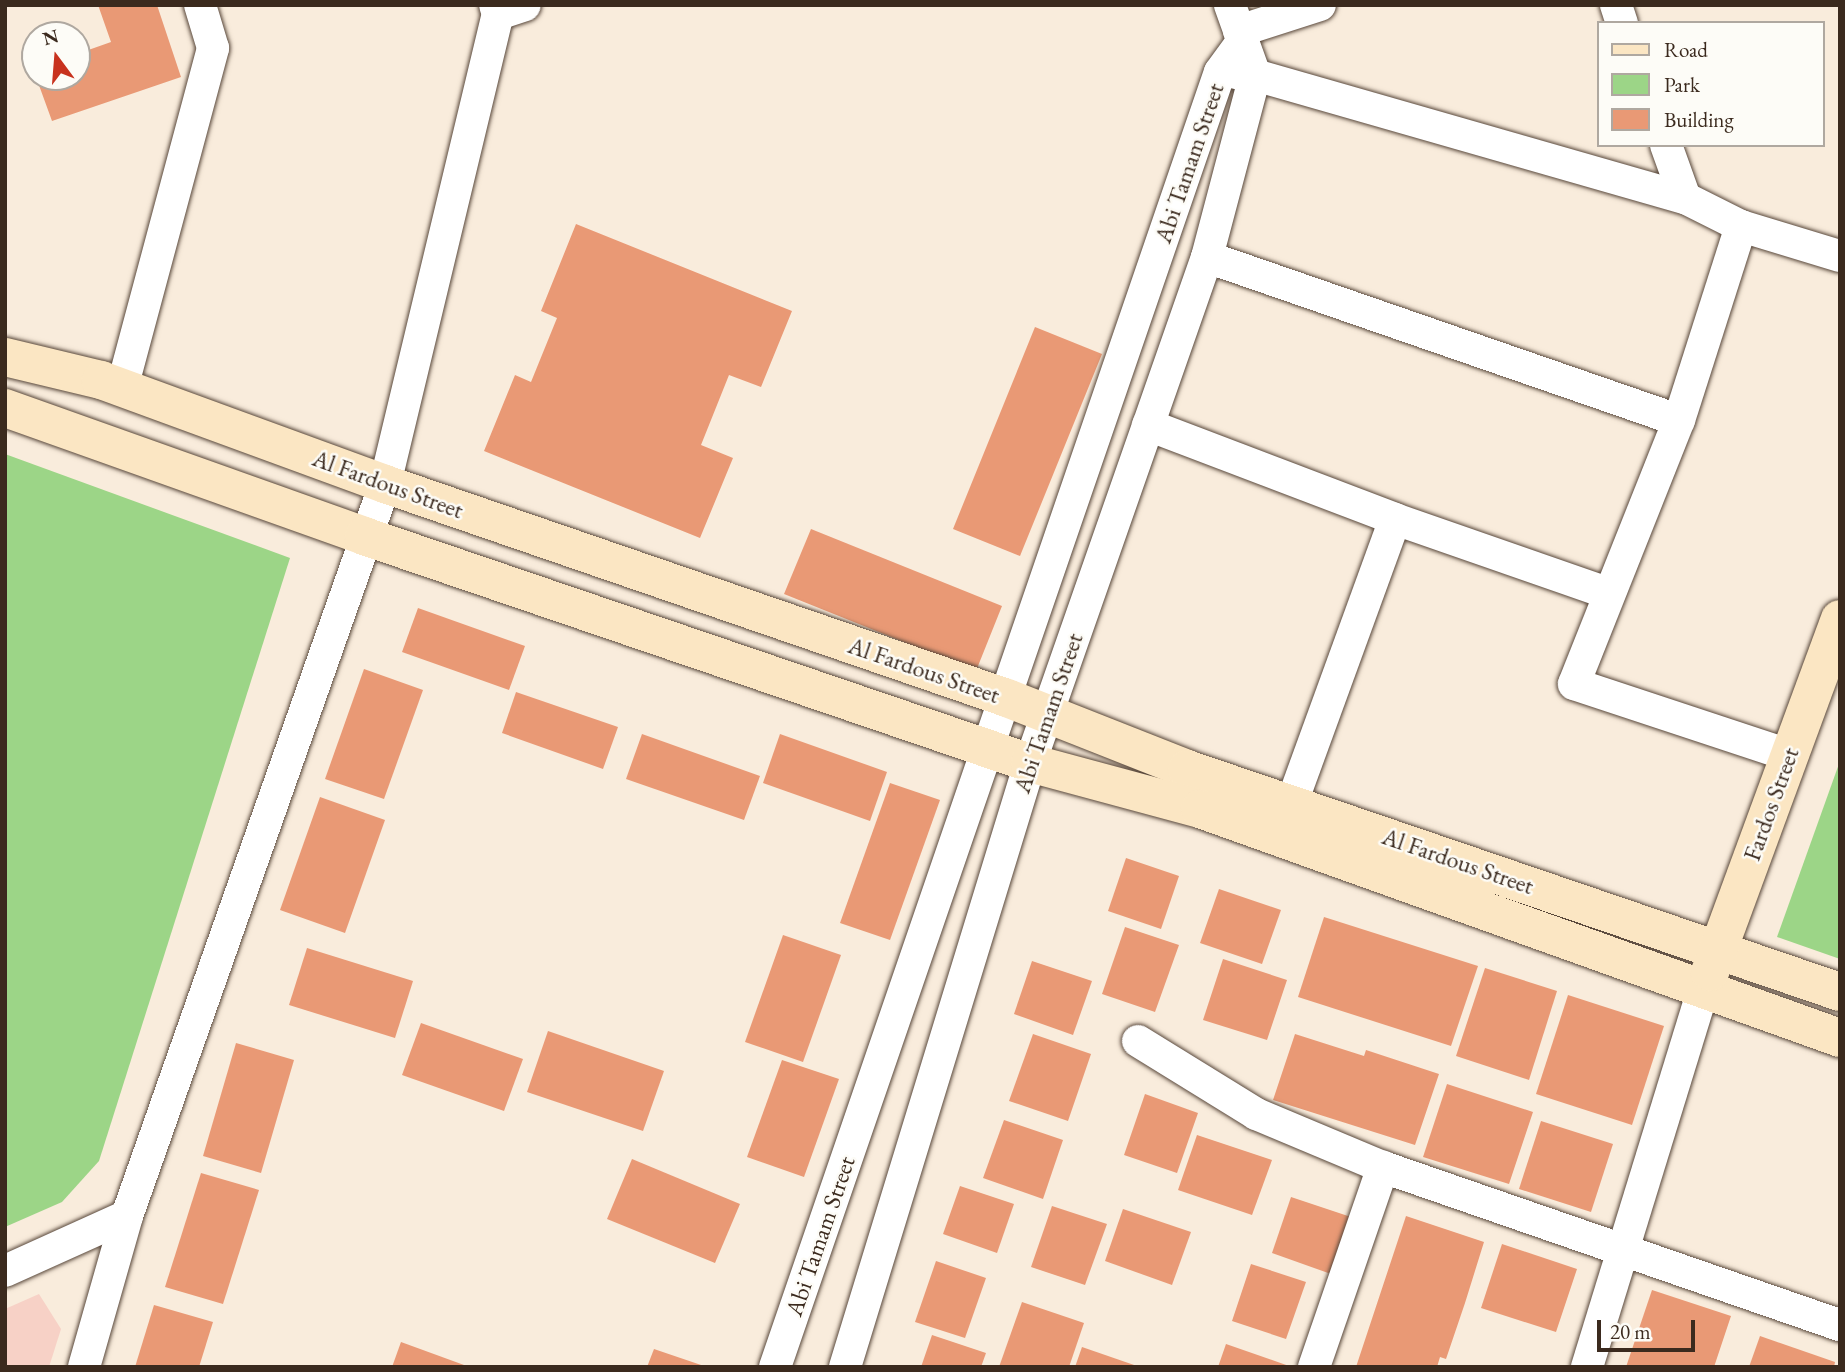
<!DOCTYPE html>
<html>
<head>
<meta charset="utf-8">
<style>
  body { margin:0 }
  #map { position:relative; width:1845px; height:1372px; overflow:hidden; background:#f9ecdc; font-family:"EB Garamond",serif }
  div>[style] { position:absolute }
  .built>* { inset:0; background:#f7d1c6 }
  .green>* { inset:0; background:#9cd587 }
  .building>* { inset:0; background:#e99975 }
  .roads { filter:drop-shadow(0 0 2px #58473a) drop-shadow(0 0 2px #58473a) }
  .street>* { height:32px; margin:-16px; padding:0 16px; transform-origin:16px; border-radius:16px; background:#fff }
  .secondary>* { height:38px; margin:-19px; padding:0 19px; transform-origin:19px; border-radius:19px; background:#fbe6c3 }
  span { translate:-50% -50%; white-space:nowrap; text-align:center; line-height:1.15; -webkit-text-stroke:5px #fdfcf7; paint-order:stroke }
  .street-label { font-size:24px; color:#3b2a1e }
  .frame { position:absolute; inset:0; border:7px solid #3b2a1e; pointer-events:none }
  .legend { position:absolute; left:1597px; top:21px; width:228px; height:126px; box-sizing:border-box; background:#fdfcf7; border:2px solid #afa8a0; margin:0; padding:9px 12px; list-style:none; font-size:21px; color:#3b2a1e }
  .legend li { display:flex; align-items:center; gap:14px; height:35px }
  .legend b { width:35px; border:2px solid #afa8a0 }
  .north { position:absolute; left:21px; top:21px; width:70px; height:70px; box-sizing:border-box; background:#fdfcf7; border:2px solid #afa8a0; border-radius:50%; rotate:344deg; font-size:19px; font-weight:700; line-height:28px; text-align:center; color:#3b2a1e }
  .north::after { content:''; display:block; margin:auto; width:24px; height:32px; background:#c8321e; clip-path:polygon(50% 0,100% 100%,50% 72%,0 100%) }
  .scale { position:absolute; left:1597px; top:1320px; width:98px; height:32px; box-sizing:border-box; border:4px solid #3b2a1e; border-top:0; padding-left:9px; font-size:21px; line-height:24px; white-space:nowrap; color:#3b2a1e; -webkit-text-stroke:5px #fdfcf7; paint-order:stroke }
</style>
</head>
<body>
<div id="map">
  <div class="built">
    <i style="clip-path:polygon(39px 1294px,61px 1329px,49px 1367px,5px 1367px,5px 1309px)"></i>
  </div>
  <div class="green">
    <i style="clip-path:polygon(5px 454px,290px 558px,99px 1161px,62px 1202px,5px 1227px)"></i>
    <i style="clip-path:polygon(1840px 761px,1840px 959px,1777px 937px)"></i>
  </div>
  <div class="building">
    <i style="clip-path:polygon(98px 5px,157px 5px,181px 77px,52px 121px,36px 77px,77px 77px,77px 54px,111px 42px)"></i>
    <i style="clip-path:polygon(576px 224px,792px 311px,761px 387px,729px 375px,701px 445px,733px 458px,700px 538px,484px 451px,515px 375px,531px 382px,557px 318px,541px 311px)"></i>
    <i style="clip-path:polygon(1035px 327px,1102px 354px,1020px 556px,953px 529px)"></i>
    <i style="clip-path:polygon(811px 529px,1002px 606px,976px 671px,784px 594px)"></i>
    <i style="clip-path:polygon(418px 608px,525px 646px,509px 690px,402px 652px)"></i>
    <i style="clip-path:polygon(364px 669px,423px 690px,384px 799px,325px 779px)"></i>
    <i style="clip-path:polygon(516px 692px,618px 727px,603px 769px,502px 733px)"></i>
    <i style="clip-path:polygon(642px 734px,760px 776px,744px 820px,626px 779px)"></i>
    <i style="clip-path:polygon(780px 734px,887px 772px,870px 821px,763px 783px)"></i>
    <i style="clip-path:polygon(890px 783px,940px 800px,890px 940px,840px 923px)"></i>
    <i style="clip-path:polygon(320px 797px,385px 820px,345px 933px,280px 910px)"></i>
    <i style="clip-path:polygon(1126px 858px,1179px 876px,1161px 929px,1108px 911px)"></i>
    <i style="clip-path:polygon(1219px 889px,1281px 910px,1262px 964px,1200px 943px)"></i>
    <i style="clip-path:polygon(1324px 917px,1478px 966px,1451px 1046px,1298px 997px)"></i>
    <i style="clip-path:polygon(1125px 927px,1179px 945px,1155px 1012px,1102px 994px)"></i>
    <i style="clip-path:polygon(783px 935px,841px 955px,803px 1062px,745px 1042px)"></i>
    <i style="clip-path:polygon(307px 948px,413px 981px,395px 1038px,289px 1005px)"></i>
    <i style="clip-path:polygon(1223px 959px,1287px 980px,1267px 1040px,1203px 1020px)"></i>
    <i style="clip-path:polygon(1032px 961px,1092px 981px,1073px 1035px,1014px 1014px)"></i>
    <i style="clip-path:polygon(1485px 968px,1557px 991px,1529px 1080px,1456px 1056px)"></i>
    <i style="clip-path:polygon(1568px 995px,1664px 1026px,1632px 1125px,1536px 1094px)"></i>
    <i style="clip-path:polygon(421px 1023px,523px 1059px,504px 1111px,402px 1075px)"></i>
    <i style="clip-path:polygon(548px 1031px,664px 1071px,643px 1131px,527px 1092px)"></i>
    <i style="clip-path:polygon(1033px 1034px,1091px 1054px,1068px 1121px,1009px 1101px)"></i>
    <i style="clip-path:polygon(1295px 1034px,1364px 1056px,1366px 1050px,1439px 1074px,1415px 1145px,1273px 1100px)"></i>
    <i style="clip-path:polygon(236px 1043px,294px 1060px,261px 1173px,203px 1156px)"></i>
    <i style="clip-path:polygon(782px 1060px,839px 1079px,804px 1177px,747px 1157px)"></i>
    <i style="clip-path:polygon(1447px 1084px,1533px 1112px,1509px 1184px,1423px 1157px)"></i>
    <i style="clip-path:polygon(1145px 1094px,1198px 1113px,1177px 1173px,1124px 1155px)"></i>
    <i style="clip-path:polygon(1004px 1120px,1063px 1140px,1043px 1199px,983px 1178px)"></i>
    <i style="clip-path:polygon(1541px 1121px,1613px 1144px,1591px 1212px,1519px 1189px)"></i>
    <i style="clip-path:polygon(1197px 1135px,1272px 1160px,1252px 1215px,1178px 1190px)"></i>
    <i style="clip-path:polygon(632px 1159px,740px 1204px,715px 1263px,607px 1219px)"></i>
    <i style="clip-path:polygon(201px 1173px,259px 1190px,223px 1304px,165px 1287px)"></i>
    <i style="clip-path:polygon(960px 1186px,1014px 1204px,997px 1253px,943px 1234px)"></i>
    <i style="clip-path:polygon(1291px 1197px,1351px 1217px,1331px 1274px,1272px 1253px)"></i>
    <i style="clip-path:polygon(1052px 1206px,1107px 1224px,1085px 1285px,1031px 1267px)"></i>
    <i style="clip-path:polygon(1123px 1209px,1191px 1232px,1172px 1285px,1105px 1261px)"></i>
    <i style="clip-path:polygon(1406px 1216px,1484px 1242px,1465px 1303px,1446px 1359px,1440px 1357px,1437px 1367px,1356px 1367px)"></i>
    <i style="clip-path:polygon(1502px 1244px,1577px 1269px,1556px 1332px,1481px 1308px)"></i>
    <i style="clip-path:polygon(936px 1261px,986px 1278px,965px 1338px,915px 1322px)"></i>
    <i style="clip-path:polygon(1251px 1264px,1306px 1282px,1286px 1339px,1232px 1321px)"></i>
    <i style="clip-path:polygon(1652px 1290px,1731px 1316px,1714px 1367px,1626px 1367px)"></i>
    <i style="clip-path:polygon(1022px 1302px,1084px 1323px,1069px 1367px,999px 1367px)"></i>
    <i style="clip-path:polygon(154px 1305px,213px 1322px,199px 1367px,135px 1367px)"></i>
    <i style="clip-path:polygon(932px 1335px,986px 1353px,981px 1367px,921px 1367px)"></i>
    <i style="clip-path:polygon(1760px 1336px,1835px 1362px,1834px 1367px,1749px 1367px)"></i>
    <i style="clip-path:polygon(401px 1342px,464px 1365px,463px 1367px,392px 1367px)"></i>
    <i style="clip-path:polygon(1226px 1344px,1289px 1366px,1289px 1367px,1218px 1367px)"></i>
    <i style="clip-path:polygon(1082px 1347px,1137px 1366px,1137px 1367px,1075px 1367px)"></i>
    <i style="clip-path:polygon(654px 1349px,704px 1366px,704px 1367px,647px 1367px)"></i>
  </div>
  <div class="roads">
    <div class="street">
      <i style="left:1616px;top:5px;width:19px;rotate:72deg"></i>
      <i style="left:498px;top:14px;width:28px;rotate:-18deg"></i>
      <i style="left:1239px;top:31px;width:85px;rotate:-17.8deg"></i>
      <i style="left:1236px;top:73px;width:19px;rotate:6deg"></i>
      <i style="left:1255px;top:75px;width:447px;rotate:16deg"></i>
      <i style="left:1685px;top:198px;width:63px;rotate:26.6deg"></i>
      <i style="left:1741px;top:226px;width:103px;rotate:16.9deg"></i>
      <i style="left:1666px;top:145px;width:56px;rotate:70.3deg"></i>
      <i style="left:1741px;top:226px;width:204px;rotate:107.7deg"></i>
      <i style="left:1679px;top:420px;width:284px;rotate:111.7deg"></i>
      <i style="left:1574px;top:684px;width:226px;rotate:18.3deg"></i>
      <i style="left:1207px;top:257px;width:499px;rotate:19.1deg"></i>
      <i style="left:122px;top:388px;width:352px;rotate:-75deg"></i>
      <i style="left:213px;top:48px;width:45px;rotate:-106.8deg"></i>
      <i style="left:1148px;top:425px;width:264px;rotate:20.8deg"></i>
      <i style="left:1395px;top:519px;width:225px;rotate:19.2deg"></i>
      <i style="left:1291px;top:805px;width:304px;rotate:-70deg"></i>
      <i style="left:1138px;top:1041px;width:139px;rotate:31.7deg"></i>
      <i style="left:1256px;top:1114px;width:138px;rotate:22.7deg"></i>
      <i style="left:1383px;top:1167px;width:484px;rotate:19.1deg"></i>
      <i style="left:5px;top:1271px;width:134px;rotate:-24.3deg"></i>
      <i style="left:84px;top:1367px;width:157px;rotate:-74.1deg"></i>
      <i style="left:127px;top:1216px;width:776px;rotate:-70.58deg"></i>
      <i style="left:385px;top:484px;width:483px;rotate:-76.5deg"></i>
      <i style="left:498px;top:14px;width:9px;rotate:-108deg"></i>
      <i style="left:775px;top:1367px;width:1369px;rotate:-71.04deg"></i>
      <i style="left:1220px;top:72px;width:37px;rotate:-54deg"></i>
      <i style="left:845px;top:1367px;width:632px;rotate:-72.97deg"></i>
      <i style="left:1030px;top:763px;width:536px;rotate:-70.72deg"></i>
      <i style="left:1207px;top:257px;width:188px;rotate:-75.2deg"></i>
      <i style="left:1255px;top:75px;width:74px;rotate:-109.7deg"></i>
      <i style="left:1314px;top:1367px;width:212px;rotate:-71deg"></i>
      <i style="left:1587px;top:1367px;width:394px;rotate:-72.9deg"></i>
    </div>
    <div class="secondary">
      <i style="left:5px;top:357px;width:99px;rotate:13.5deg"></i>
      <i style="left:101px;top:380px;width:302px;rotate:20.1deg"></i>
      <i style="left:385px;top:484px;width:658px;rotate:18.99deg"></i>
      <i style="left:1007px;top:698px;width:193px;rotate:21.5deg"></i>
      <i style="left:1187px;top:769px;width:690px;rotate:18.86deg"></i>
      <i style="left:5px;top:408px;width:381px;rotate:19.6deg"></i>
      <i style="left:364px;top:536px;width:704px;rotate:18.82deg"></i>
      <i style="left:1030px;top:763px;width:176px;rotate:15.1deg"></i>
      <i style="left:1200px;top:809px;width:680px;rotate:19.69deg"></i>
      <i style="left:1710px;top:972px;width:376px;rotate:-69.8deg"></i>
    </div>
  </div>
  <div class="street-label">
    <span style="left:1189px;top:163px;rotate:-71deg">Abi Tamam Street</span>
    <span style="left:388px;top:484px;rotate:20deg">Al Fardous Street</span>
    <span style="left:924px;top:670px;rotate:19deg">Al Fardous Street</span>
    <span style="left:1048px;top:713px;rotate:-71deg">Abi Tamam Street</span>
    <span style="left:1771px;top:804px;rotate:-70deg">Fardos Street</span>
    <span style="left:1458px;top:861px;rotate:19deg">Al Fardous Street</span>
    <span style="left:820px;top:1236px;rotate:-71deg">Abi Tamam Street</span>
  </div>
  <div class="frame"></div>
  <ul class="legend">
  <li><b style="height:9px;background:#fbe6c3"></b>Road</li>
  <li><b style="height:19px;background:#9cd587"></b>Park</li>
  <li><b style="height:19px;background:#e99975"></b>Building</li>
  </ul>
  <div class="north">N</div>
  <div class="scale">20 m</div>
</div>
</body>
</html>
